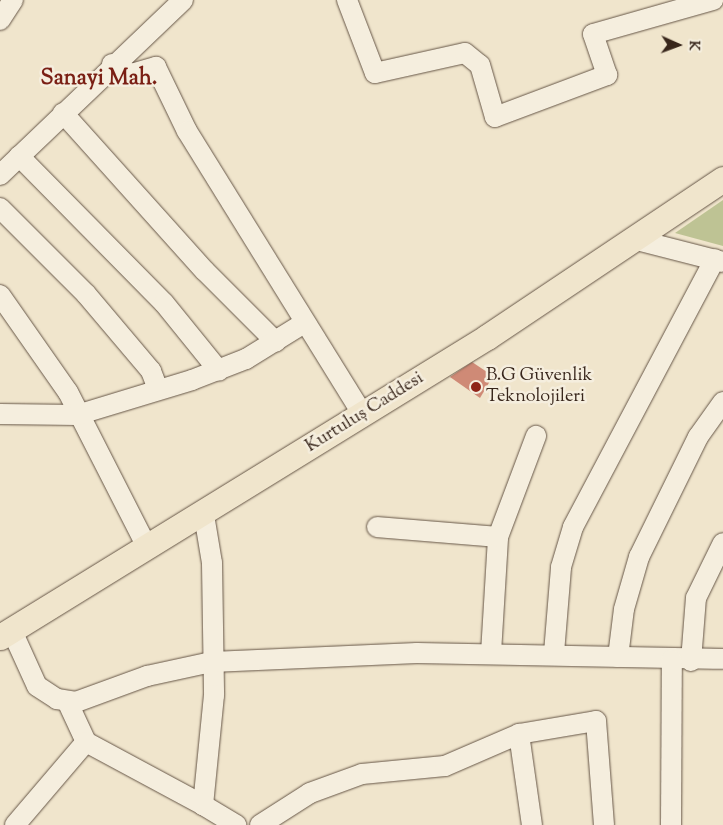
<!DOCTYPE html>
<html>
<head>
<meta charset="utf-8">
<style>
  body { margin:0 }
  #map { position:relative; width:723px; height:825px; overflow:hidden; background:#f0e5cc; font-family:"Sorts Mill Goudy",serif }
  div>[style] { position:absolute }
  .green>* { inset:0; background:#bec394 }
  .building>* { inset:0; background:#cf8a76 }
  .roads { filter:drop-shadow(0 0 1px #665647) drop-shadow(0 0 1px #665647) }
  .minor>* { height:20px; margin:-10px; padding:0 10px; transform-origin:10px; border-radius:10px; background:#f5eede }
  .major>* { height:25px; margin:-12.5px; padding:0 12.5px; transform-origin:12.5px; border-radius:12.5px; background:#f0e5cc }
  .dots>* { width:14px; height:14px; translate:-50% -50%; box-sizing:border-box; border:2px solid #f5eede; border-radius:50% }
  span { translate:-50% -50%; white-space:nowrap; text-align:center; line-height:1.15; -webkit-text-stroke:5px #f5eede; paint-order:stroke }
  .poi-label { font-size:18px; color:#38261b }
  .left { translate:0 -50%; text-align:left }
  .street-label { font-size:18px; color:#38261b }
  .district-label { font-size:22px; color:#7a1f14; font-weight:700 }
  .north { position:absolute; left:653px; top:20px; width:50px; height:50px; -webkit-text-stroke:4px #f5eede; paint-order:stroke; rotate:92deg; font-size:14px; font-weight:700; line-height:20px; text-align:center; color:#38261b }
  .north::after { content:''; display:block; margin:auto; width:18px; height:22px; background:#38261b; clip-path:polygon(50% 0,100% 100%,50% 72%,0 100%) }
</style>
</head>
<body>
<div id="map">
  <div class="green">
    <i style="clip-path:polygon(723px 200px,723px 246px,675px 233px)"></i>
  </div>
  <div class="building">
    <i style="clip-path:polygon(472px 362px,493px 376px,480px 398px,450px 377px)"></i>
  </div>
  <div class="roads">
    <div class="minor">
      <i style="left:347px;top:0;width:78px;rotate:69deg"></i>
      <i style="left:375px;top:73px;width:92px;rotate:-12.5deg"></i>
      <i style="left:465px;top:53px;width:19px;rotate:39deg"></i>
      <i style="left:480px;top:65px;width:54px;rotate:73.9deg"></i>
      <i style="left:495px;top:117px;width:120px;rotate:-20.6deg"></i>
      <i style="left:607px;top:75px;width:43px;rotate:-108.9deg"></i>
      <i style="left:593px;top:34px;width:125px;rotate:-15.8deg"></i>
      <i style="left:0;top:20px;width:24px;rotate:-57deg"></i>
      <i style="left:112px;top:64px;width:21px;rotate:28deg"></i>
      <i style="left:131px;top:74px;width:26px;rotate:-16deg"></i>
      <i style="left:156px;top:67px;width:71px;rotate:64.2deg"></i>
      <i style="left:187px;top:131px;width:334px;rotate:58.2deg"></i>
      <i style="left:63px;top:113px;width:212px;rotate:48.1deg"></i>
      <i style="left:205px;top:271px;width:100px;rotate:45deg"></i>
      <i style="left:19px;top:156px;width:206px;rotate:45.4deg"></i>
      <i style="left:164px;top:303px;width:87px;rotate:51deg"></i>
      <i style="left:0;top:175px;width:253px;rotate:-43.7deg"></i>
      <i style="left:0;top:208px;width:122px;rotate:45deg"></i>
      <i style="left:86px;top:294px;width:101px;rotate:49.8deg"></i>
      <i style="left:151px;top:371px;width:19px;rotate:69deg"></i>
      <i style="left:633px;top:239px;width:93px;rotate:14.3deg"></i>
      <i style="left:0;top:295px;width:118px;rotate:55deg"></i>
      <i style="left:68px;top:392px;width:176px;rotate:63deg"></i>
      <i style="left:0;top:414px;width:77px;rotate:0.7deg"></i>
      <i style="left:77px;top:415px;width:120px;rotate:-16.9deg"></i>
      <i style="left:192px;top:380px;width:58px;rotate:-21.3deg"></i>
      <i style="left:246px;top:359px;width:68px;rotate:-31.8deg"></i>
      <i style="left:204px;top:515px;width:49px;rotate:80.5deg"></i>
      <i style="left:212px;top:563px;width:132px;rotate:89.1deg"></i>
      <i style="left:214px;top:695px;width:111px;rotate:95.7deg"></i>
      <i style="left:203px;top:805px;width:39px;rotate:31deg"></i>
      <i style="left:377px;top:527px;width:121px;rotate:4.7deg"></i>
      <i style="left:12px;top:631px;width:60px;rotate:65.6deg"></i>
      <i style="left:37px;top:686px;width:24px;rotate:33deg"></i>
      <i style="left:57px;top:699px;width:19px;rotate:9deg"></i>
      <i style="left:76px;top:702px;width:76px;rotate:-20.1deg"></i>
      <i style="left:147px;top:676px;width:66px;rotate:-12.2deg"></i>
      <i style="left:212px;top:662px;width:205px;rotate:-2.5deg"></i>
      <i style="left:417px;top:653px;width:306px;rotate:1.1deg"></i>
      <i style="left:491px;top:653px;width:116px;rotate:-86.5deg"></i>
      <i style="left:498px;top:537px;width:108px;rotate:-69.4deg"></i>
      <i style="left:554px;top:653px;width:86px;rotate:-85.3deg"></i>
      <i style="left:561px;top:567px;width:42px;rotate:-73.3deg"></i>
      <i style="left:573px;top:527px;width:303px;rotate:-62.1deg"></i>
      <i style="left:618px;top:657px;width:48px;rotate:-82.9deg"></i>
      <i style="left:624px;top:609px;width:54px;rotate:-73.9deg"></i>
      <i style="left:639px;top:557px;width:134px;rotate:-63.8deg"></i>
      <i style="left:698px;top:437px;width:43px;rotate:-54.5deg"></i>
      <i style="left:691px;top:661px;width:63px;rotate:-85.5deg"></i>
      <i style="left:696px;top:598px;width:61px;rotate:-63.9deg"></i>
      <i style="left:67px;top:701px;width:45px;rotate:65.1deg"></i>
      <i style="left:86px;top:742px;width:133px;rotate:28.3deg"></i>
      <i style="left:519px;top:734px;width:92px;rotate:81.9deg"></i>
      <i style="left:15px;top:825px;width:109px;rotate:-49.5deg"></i>
      <i style="left:260px;top:825px;width:59px;rotate:-32.6deg"></i>
      <i style="left:310px;top:793px;width:55px;rotate:-20.1deg"></i>
      <i style="left:362px;top:774px;width:83px;rotate:-5.5deg"></i>
      <i style="left:445px;top:766px;width:81px;rotate:-23.4deg"></i>
      <i style="left:519px;top:734px;width:78px;rotate:-9.6deg"></i>
      <i style="left:596px;top:721px;width:104px;rotate:85.6deg"></i>
      <i style="left:671px;top:825px;width:165px;rotate:-89.7deg"></i>
    </div>
    <div class="major">
      <i style="left:0;top:637px;width:572px;rotate:-31.63deg"></i>
      <i style="left:487px;top:337px;width:284px;rotate:-33.8deg"></i>
    </div>
  </div>
  <div class="dots">
    <i style="left:476px;top:387px;background:#8f2418"></i>
  </div>
  <div class="poi-label">
    <span class="left" style="left:486px;top:387px">B.G Güvenlik<br>Teknolojileri</span>
  </div>
  <div class="street-label">
    <span style="left:365px;top:413px;rotate:-32deg">Kurtuluş Caddesi</span>
  </div>
  <div class="district-label">
    <span style="left:99px;top:80px">Sanayi Mah.</span>
  </div>
  <div class="north">K</div>
</div>
</body>
</html>
